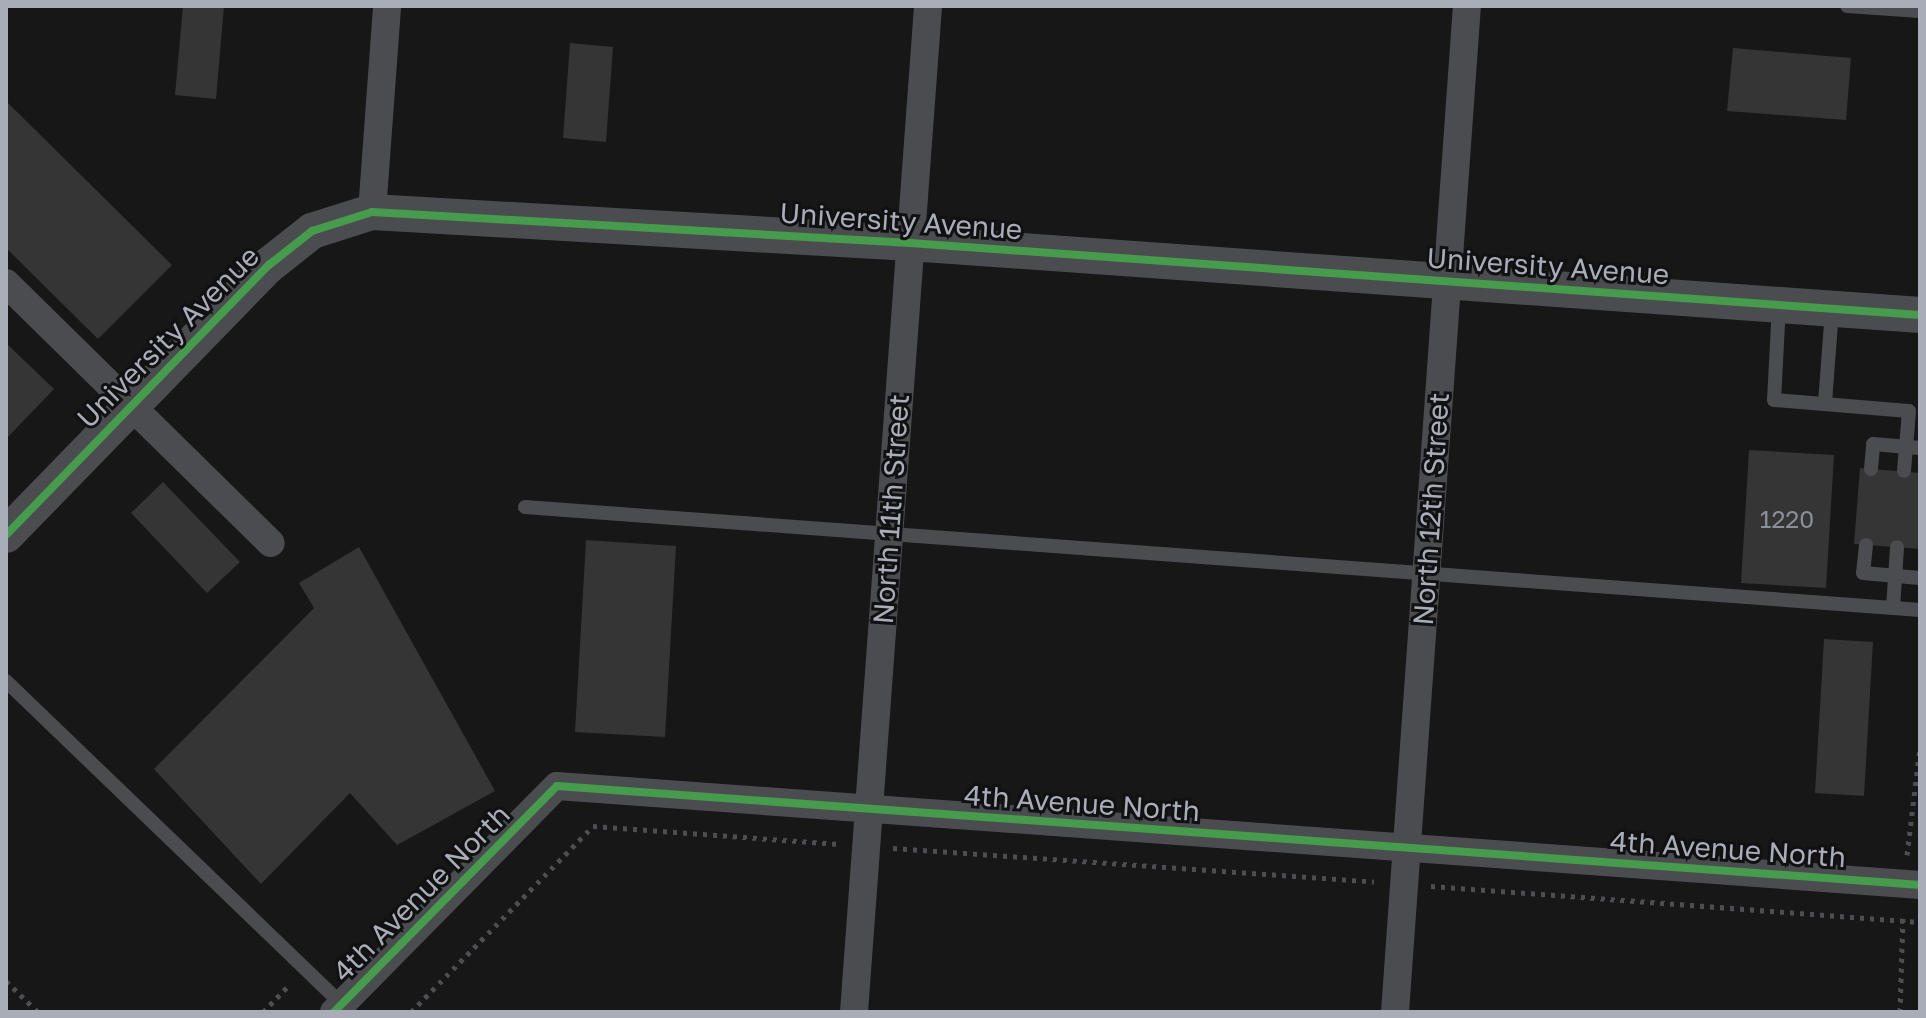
<!DOCTYPE html>
<html>
<head>
<meta charset="utf-8">
<style>
  body { margin:0 }
  #map { position:relative; width:1926px; height:1018px; overflow:hidden; background:#171717; font-family:"Golos Text",sans-serif }
  div>[style] { position:absolute }
  .building>* { inset:0; background:#353536 }
  .path>* { height:5px; margin-top:-2.5px; transform-origin:0; background:repeating-linear-gradient(90deg,#4d4e52 0 4px,transparent 0 10px) }
  .service>* { height:14px; margin:-7px; padding:0 7px; transform-origin:7px; border-radius:7px; background:#4b4c50 }
  .minor>* { height:28px; margin:-14px; padding:0 14px; transform-origin:14px; border-radius:14px; background:#4b4c50 }
  .tertiary>* { height:36px; margin:-18px; padding:0 18px; transform-origin:18px; border-radius:18px; background:#4b4c50 }
  .cycleway>* { height:8px; margin:-4px; padding:0 4px; transform-origin:4px; border-radius:4px; background:#469c4c }
  span { translate:-50% -50%; white-space:nowrap; text-align:center; line-height:1.15; -webkit-text-stroke:6px #111113; paint-order:stroke }
  .number-label { font-size:24px; color:#8b8f98 }
  .number-label span { -webkit-text-stroke-width:0 }
  .street-label { font-size:28px; color:#a8adb8 }
  .frame { position:absolute; inset:0; border:8px solid #a8adb8; pointer-events:none }
</style>
</head>
<body>
<div id="map">
  <div class="building">
    <i style="clip-path:polygon(183px 6px,224px 6px,216px 99px,175px 95px)"></i>
    <i style="clip-path:polygon(570px 43px,613px 47px,606px 142px,563px 138px)"></i>
    <i style="clip-path:polygon(1733px 48px,1851px 58px,1846px 120px,1727px 111px)"></i>
    <i style="clip-path:polygon(6px 101px,172px 265px,98px 339px,6px 248px)"></i>
    <i style="clip-path:polygon(6px 343px,54px 389px,6px 439px)"></i>
    <i style="clip-path:polygon(1749px 450px,1834px 455px,1826px 588px,1741px 583px)"></i>
    <i style="clip-path:polygon(1860px 468px,1920px 473px,1920px 549px,1854px 544px)"></i>
    <i style="clip-path:polygon(163px 482px,240px 562px,207px 593px,131px 513px)"></i>
    <i style="clip-path:polygon(586px 540px,676px 546px,665px 737px,575px 732px)"></i>
    <i style="clip-path:polygon(359px 547px,495px 791px,397px 845px,350px 793px,261px 884px,154px 769px,314px 608px,299px 583px)"></i>
    <i style="clip-path:polygon(1824px 639px,1873px 642px,1864px 796px,1815px 793px)"></i>
  </div>
  <div class="path">
    <i style="left:893px;top:848px;width:482px;rotate:4deg"></i>
    <i style="left:1907px;top:855px;width:108px;rotate:-83.1deg"></i>
    <i style="left:1431px;top:886px;width:490px;rotate:4.2deg"></i>
    <i style="left:6px;top:981px;width:45px;rotate:44.1deg"></i>
    <i style="left:263px;top:1012px;width:39px;rotate:-46deg"></i>
    <i style="left:411px;top:1012px;width:260px;rotate:-45.6deg"></i>
    <i style="left:593px;top:826px;width:247px;rotate:4.2deg"></i>
    <i style="left:1900px;top:1012px;width:95px;rotate:-88.2deg"></i>
  </div>
  <div class="service">
    <i style="left:1847px;top:6px;width:73px;rotate:3.9deg"></i>
    <i style="left:1779px;top:305px;width:95px;rotate:93deg"></i>
    <i style="left:1774px;top:400px;width:135px;rotate:4.7deg"></i>
    <i style="left:1909px;top:411px;width:60px;rotate:94.8deg"></i>
    <i style="left:1825px;top:403px;width:94px;rotate:-85.7deg"></i>
    <i style="left:1871px;top:469px;width:25px;rotate:-85deg"></i>
    <i style="left:1873px;top:444px;width:47px;rotate:4.9deg"></i>
    <i style="left:525px;top:507px;width:1399px;rotate:4.22deg"></i>
    <i style="left:1866px;top:545px;width:28px;rotate:96deg"></i>
    <i style="left:1863px;top:573px;width:57px;rotate:5deg"></i>
    <i style="left:1893px;top:608px;width:61px;rotate:-86.2deg"></i>
    <i style="left:6px;top:681px;width:466px;rotate:43.9deg"></i>
  </div>
  <div class="minor">
    <i style="left:372px;top:212px;width:207px;rotate:-85.8deg"></i>
    <i style="left:6px;top:283px;width:371px;rotate:44.5deg"></i>
    <i style="left:334px;top:1012px;width:317px;rotate:-45.4deg"></i>
    <i style="left:557px;top:786px;width:1367px;rotate:4.15deg"></i>
    <i style="left:854px;top:1012px;width:1009px;rotate:-85.79deg"></i>
    <i style="left:1395px;top:1012px;width:1009px;rotate:-85.91deg"></i>
  </div>
  <div class="tertiary">
    <i style="left:6px;top:535px;width:377px;rotate:-45.8deg"></i>
    <i style="left:269px;top:265px;width:55px;rotate:-38.3deg"></i>
    <i style="left:312px;top:231px;width:63px;rotate:-17.6deg"></i>
    <i style="left:372px;top:212px;width:539px;rotate:3.3deg"></i>
    <i style="left:910px;top:243px;width:1013px;rotate:4.08deg"></i>
  </div>
  <div class="cycleway">
    <i style="left:6px;top:535px;width:377px;rotate:-45.8deg"></i>
    <i style="left:269px;top:265px;width:55px;rotate:-38.3deg"></i>
    <i style="left:312px;top:231px;width:63px;rotate:-17.6deg"></i>
    <i style="left:372px;top:212px;width:539px;rotate:3.3deg"></i>
    <i style="left:910px;top:243px;width:1013px;rotate:4.08deg"></i>
    <i style="left:334px;top:1012px;width:317px;rotate:-45.4deg"></i>
    <i style="left:557px;top:786px;width:1367px;rotate:4.15deg"></i>
  </div>
  <div class="number-label">
    <span style="left:1787px;top:519px">1220</span>
  </div>
  <div class="street-label">
    <span style="left:901px;top:221px;rotate:4deg">University Avenue</span>
    <span style="left:1548px;top:266px;rotate:4deg">University Avenue</span>
    <span style="left:168px;top:337px;rotate:-45deg">University Avenue</span>
    <span style="left:891px;top:509px;rotate:-86deg">North 11th Street</span>
    <span style="left:1431px;top:509px;rotate:-86deg">North 12th Street</span>
    <span style="left:1082px;top:803px;rotate:4deg">4th Avenue North</span>
    <span style="left:1728px;top:849px;rotate:4deg">4th Avenue North</span>
    <span style="left:421px;top:893px;rotate:-45deg">4th Avenue North</span>
  </div>
  <div class="frame"></div>
</div>
</body>
</html>
